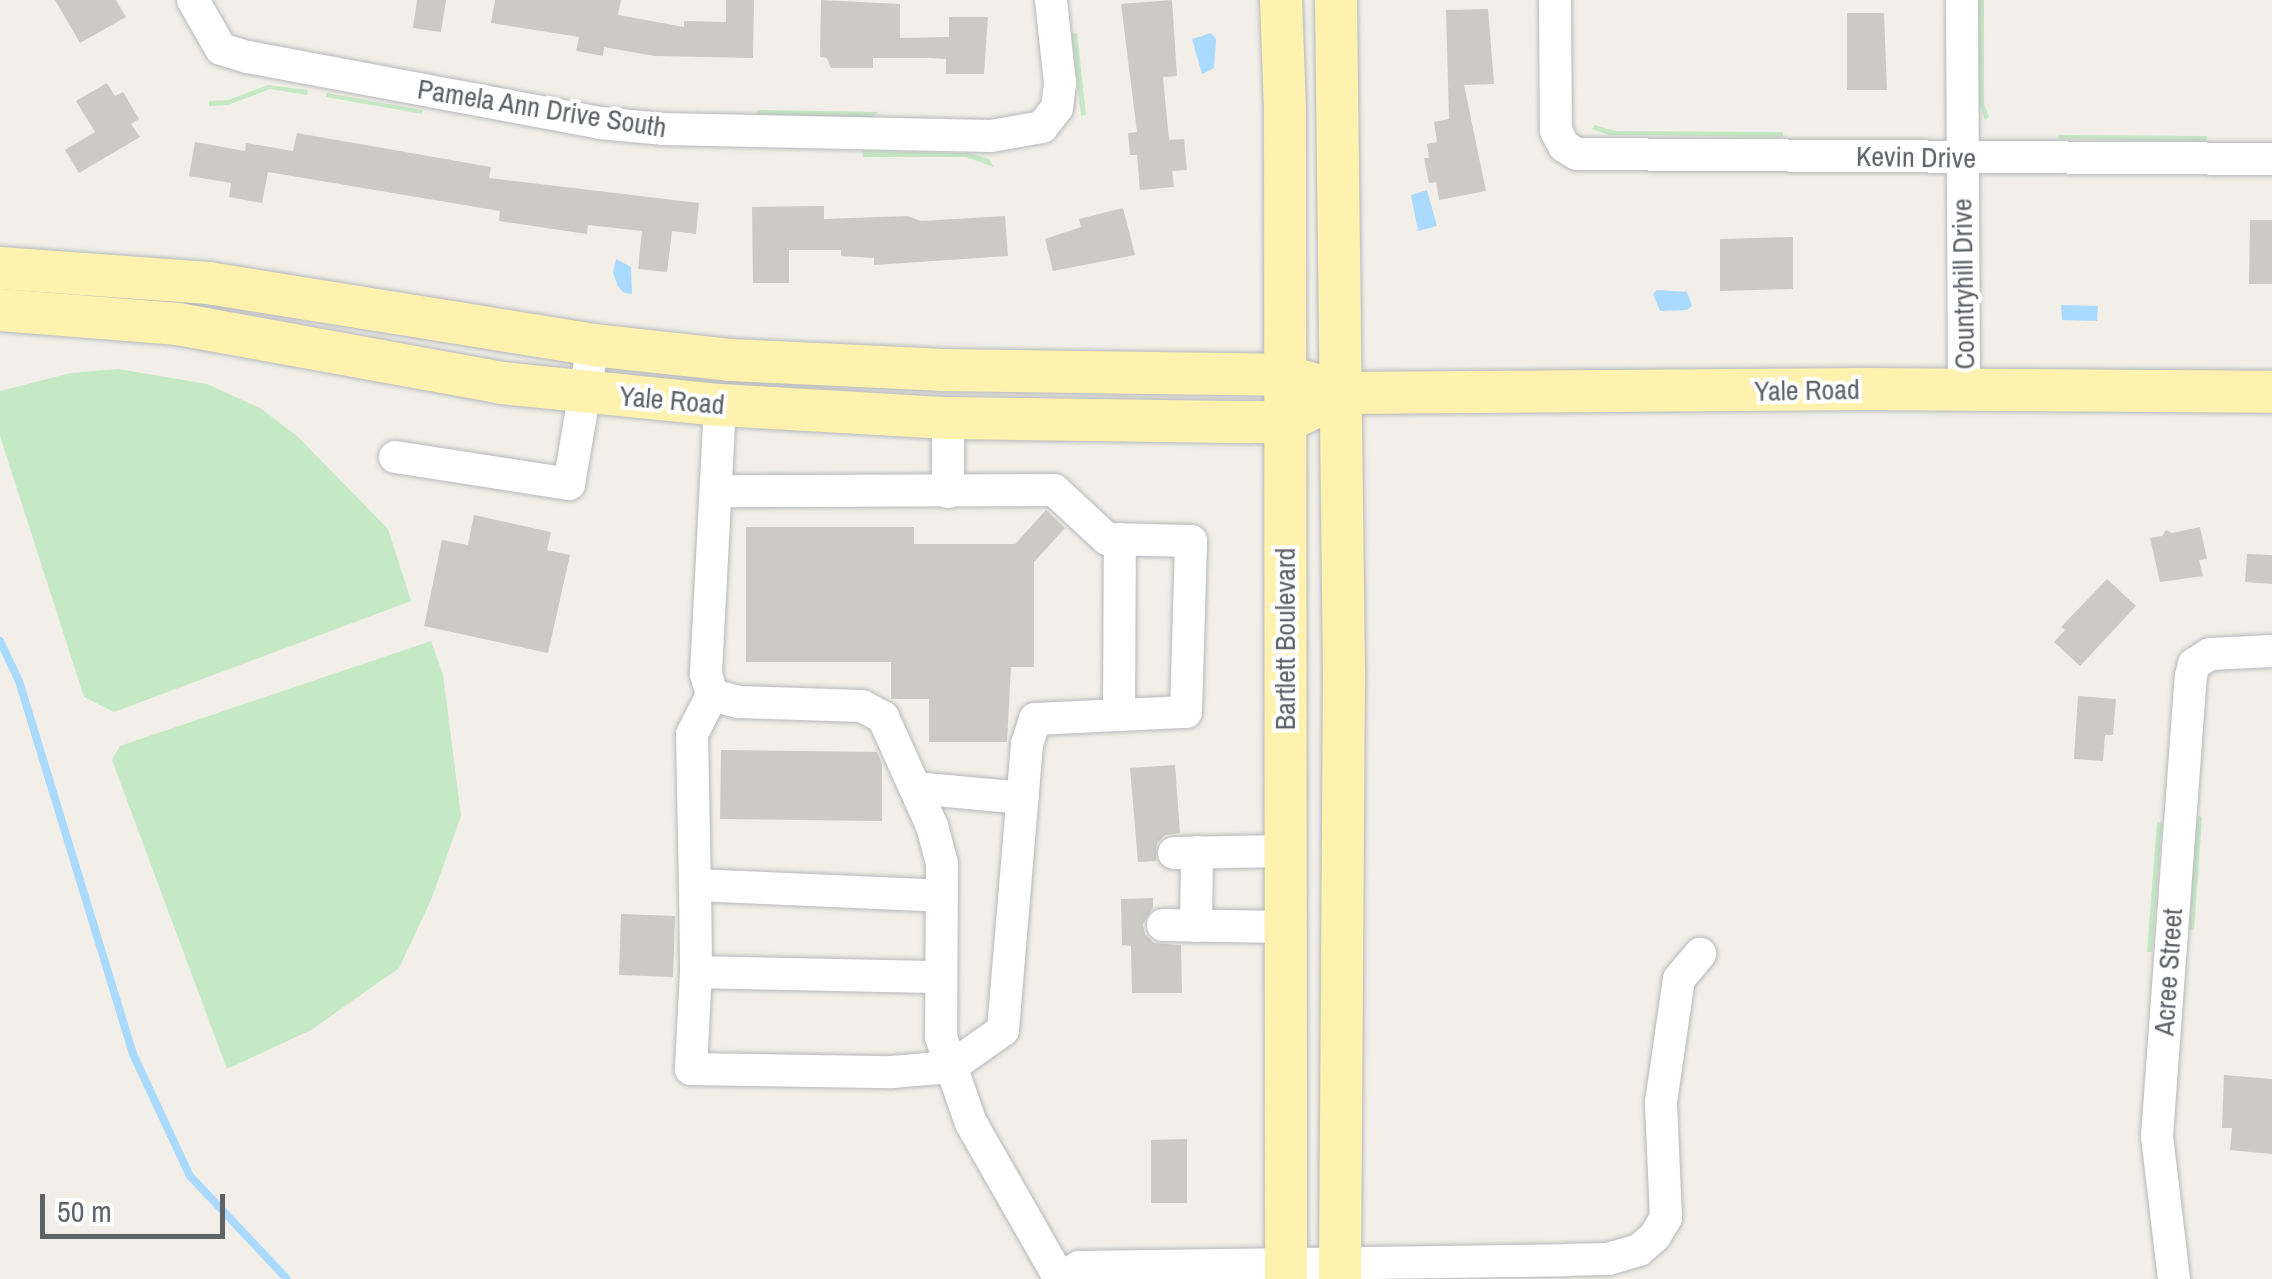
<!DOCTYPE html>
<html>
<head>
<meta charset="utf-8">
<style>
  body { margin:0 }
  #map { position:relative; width:2272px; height:1279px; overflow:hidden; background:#f1efe8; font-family:"Archivo Narrow",sans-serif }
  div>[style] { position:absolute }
  .green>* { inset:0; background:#c5e8c5 }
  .water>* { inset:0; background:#aadaff }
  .stream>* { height:8px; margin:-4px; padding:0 4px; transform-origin:4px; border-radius:4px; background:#aadaff }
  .building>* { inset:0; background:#cccac5 }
  .roads { filter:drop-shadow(0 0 2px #b5b8bc) drop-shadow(0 0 2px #b5b8bc) }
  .minor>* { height:32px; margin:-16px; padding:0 16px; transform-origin:16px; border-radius:16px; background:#fff }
  .major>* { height:42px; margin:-21px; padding:0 21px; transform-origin:21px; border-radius:21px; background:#fff2af }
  span { translate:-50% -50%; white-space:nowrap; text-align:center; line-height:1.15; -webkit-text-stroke:8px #fff; paint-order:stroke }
  .street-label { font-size:28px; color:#5f6368 }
  .scale { position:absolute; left:40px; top:1194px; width:185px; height:45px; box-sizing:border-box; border:5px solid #5f6368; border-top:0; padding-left:12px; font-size:30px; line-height:35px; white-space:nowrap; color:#5f6368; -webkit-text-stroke:8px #fff; paint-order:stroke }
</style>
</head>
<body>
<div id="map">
  <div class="green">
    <i style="clip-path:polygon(1979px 0,1984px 0,1984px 104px,1989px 117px,1985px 120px,1979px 102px)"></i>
    <i style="clip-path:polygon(1077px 33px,1086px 115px,1081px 116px,1072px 34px)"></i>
    <i style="clip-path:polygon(268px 85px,308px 90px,307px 95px,270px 89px,228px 105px,209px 106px,209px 101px,229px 100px)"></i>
    <i style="clip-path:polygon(327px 93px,422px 110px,422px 114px,326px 97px)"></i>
    <i style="clip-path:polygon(758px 110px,878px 112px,873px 117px,756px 115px)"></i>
    <i style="clip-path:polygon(1595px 125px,1615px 131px,1783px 132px,1783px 137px,1609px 135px,1592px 129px)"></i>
    <i style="clip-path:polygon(2059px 135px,2207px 136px,2207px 141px,2058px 139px)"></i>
    <i style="clip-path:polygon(862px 151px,969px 153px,989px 159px,994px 167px,966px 157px,863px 157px)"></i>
    <i style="clip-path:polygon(118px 369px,207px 384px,260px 408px,297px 436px,388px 529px,411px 601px,114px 712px,84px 697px,0 436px,0 391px,71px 373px)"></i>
    <i style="clip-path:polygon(431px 641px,443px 675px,461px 816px,431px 900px,399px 968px,311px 1030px,227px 1069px,112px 760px,120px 746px)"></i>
    <i style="clip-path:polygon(2197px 816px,2202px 817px,2194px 930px,2189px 930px)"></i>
    <i style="clip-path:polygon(2157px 822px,2162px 823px,2152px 952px,2147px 952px)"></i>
  </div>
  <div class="water">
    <i style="clip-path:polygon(1211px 33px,1216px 39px,1214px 68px,1202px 74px,1192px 39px)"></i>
    <i style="clip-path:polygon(1427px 190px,1437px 226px,1418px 231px,1411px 195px)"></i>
    <i style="clip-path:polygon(616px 259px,631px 267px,632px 294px,624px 293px,618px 286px,613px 273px)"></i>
    <i style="clip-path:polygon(1657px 290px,1687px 292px,1692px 306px,1687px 310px,1660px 311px,1653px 294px)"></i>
    <i style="clip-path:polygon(2061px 305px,2098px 306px,2097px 321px,2062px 320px)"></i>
  </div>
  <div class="stream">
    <i style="left:0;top:641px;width:44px;rotate:64.6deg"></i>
    <i style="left:19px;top:681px;width:390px;rotate:73deg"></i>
    <i style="left:133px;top:1054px;width:135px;rotate:65deg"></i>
    <i style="left:190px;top:1176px;width:141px;rotate:46.7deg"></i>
  </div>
  <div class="building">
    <i style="clip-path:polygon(55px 0,116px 0,126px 17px,80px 43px)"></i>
    <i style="clip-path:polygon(417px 0,446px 0,441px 32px,413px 28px)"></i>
    <i style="clip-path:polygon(495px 0,621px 0,618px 15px,684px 27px,684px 21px,726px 22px,726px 0,754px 0,753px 58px,654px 56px,604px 47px,603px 56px,576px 51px,579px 37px,491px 23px)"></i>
    <i style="clip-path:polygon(821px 0,900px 4px,900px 38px,949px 37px,949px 17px,988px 17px,984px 74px,946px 74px,946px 59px,930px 58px,873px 58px,873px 68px,831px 68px,827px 58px,820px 57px)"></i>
    <i style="clip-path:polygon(1172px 0,1177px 76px,1163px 77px,1169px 140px,1184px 139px,1187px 170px,1172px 171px,1174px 187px,1140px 190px,1137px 155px,1130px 155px,1128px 133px,1137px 132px,1121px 4px)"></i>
    <i style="clip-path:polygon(1488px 9px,1494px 84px,1464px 85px,1486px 191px,1439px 200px,1436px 182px,1429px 183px,1424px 158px,1429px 158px,1427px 144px,1437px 142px,1434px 122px,1449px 119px,1446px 10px)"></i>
    <i style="clip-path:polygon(1847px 13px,1884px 13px,1887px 90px,1847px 90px)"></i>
    <i style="clip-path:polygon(107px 83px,115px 96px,123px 92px,139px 119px,131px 124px,140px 137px,79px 173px,65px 150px,95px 132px,76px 101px)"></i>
    <i style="clip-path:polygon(297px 133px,491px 167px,489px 178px,699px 203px,696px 234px,672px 231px,667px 272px,638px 269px,642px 231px,588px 225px,587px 234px,499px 221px,500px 211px,268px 172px,262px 203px,229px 197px,231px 183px,189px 176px,195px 142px,245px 151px,246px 143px,293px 151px)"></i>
    <i style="clip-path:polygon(824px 206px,824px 219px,907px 216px,921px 221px,1005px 216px,1008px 256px,874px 265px,874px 258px,841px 256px,841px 250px,789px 250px,789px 283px,753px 283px,752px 207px)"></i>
    <i style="clip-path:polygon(1123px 208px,1135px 255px,1053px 271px,1045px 239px,1081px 227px,1079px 219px)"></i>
    <i style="clip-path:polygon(2250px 220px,2272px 220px,2272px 284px,2249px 284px)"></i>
    <i style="clip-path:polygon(1793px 237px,1793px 289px,1720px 291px,1720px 239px)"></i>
    <i style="clip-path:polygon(1046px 510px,1065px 528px,1034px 562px,1034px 667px,1011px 667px,1007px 742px,929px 742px,929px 699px,891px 699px,891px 662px,746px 662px,746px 527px,914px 527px,914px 544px,1015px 544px)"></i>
    <i style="clip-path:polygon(474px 515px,551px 532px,547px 550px,570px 555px,548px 653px,424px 626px,442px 540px,468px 545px)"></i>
    <i style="clip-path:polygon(2200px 527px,2207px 559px,2199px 560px,2203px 576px,2160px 582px,2150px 538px,2162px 536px,2166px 530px,2172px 533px)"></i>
    <i style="clip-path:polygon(2247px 554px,2272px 555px,2272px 584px,2245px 582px)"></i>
    <i style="clip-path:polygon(2107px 579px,2136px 606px,2080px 666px,2054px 642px,2065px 630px,2061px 627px)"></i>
    <i style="clip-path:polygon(2078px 696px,2116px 699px,2113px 735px,2105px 735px,2103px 761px,2074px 759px)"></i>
    <i style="clip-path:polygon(721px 750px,877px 752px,882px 764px,882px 821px,720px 819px)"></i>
    <i style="clip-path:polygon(1175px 765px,1180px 833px,1165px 835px,1157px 843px,1156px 861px,1138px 862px,1130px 768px)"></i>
    <i style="clip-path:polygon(1153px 898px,1153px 908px,1143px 924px,1145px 934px,1154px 943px,1181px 945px,1182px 993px,1132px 993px,1131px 946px,1122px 945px,1121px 899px)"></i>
    <i style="clip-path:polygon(621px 914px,675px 916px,673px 977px,619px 975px)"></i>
    <i style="clip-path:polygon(2224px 1075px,2272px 1079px,2272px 1154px,2230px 1150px,2232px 1128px,2222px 1128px)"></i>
    <i style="clip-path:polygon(1187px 1139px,1187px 1203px,1151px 1203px,1151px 1140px)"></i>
  </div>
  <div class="roads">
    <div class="minor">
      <i style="left:193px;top:0;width:56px;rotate:60.3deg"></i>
      <i style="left:221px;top:49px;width:28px;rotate:17deg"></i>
      <i style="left:248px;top:57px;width:358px;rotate:10.6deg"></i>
      <i style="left:600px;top:123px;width:62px;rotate:5.5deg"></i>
      <i style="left:662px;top:129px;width:329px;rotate:1.2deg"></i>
      <i style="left:991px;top:136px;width:52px;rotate:-10deg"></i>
      <i style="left:1042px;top:127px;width:24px;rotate:-52deg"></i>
      <i style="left:1057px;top:108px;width:25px;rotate:-83deg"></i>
      <i style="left:1060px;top:83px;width:83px;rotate:-96.2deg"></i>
      <i style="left:1555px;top:0;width:131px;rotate:89.6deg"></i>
      <i style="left:1556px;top:131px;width:17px;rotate:62deg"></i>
      <i style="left:1564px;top:146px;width:15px;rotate:32deg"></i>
      <i style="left:1577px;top:154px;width:695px;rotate:0.41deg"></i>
      <i style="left:1962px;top:0;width:389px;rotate:89.7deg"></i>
      <i style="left:720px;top:405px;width:269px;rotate:93deg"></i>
      <i style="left:706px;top:674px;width:22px;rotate:74deg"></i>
      <i style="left:712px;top:695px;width:28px;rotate:15deg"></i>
      <i style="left:739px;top:702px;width:123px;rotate:1.9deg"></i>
      <i style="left:862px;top:706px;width:24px;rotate:28deg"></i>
      <i style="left:883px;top:717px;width:120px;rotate:65.8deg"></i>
      <i style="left:932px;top:826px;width:38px;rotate:75deg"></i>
      <i style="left:942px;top:863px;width:174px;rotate:90.3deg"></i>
      <i style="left:941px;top:1037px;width:91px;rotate:70.8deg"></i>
      <i style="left:971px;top:1123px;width:180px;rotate:60.3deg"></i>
      <i style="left:395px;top:457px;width:176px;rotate:8.8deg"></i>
      <i style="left:569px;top:484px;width:141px;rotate:-80.2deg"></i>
      <i style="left:948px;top:492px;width:74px;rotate:-90deg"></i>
      <i style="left:712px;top:695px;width:44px;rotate:117.1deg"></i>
      <i style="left:692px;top:734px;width:151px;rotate:88.9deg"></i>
      <i style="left:695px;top:885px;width:247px;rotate:2.5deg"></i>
      <i style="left:1119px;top:715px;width:176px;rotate:-89.7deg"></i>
      <i style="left:915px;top:788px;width:108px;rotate:5.3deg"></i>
      <i style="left:1174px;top:853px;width:110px;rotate:-1deg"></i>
      <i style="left:695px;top:885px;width:87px;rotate:89.3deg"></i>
      <i style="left:696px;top:972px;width:245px;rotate:1.2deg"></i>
      <i style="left:1163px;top:925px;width:121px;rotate:0.9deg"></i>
      <i style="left:1196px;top:926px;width:74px;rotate:-89.2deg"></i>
      <i style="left:696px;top:972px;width:97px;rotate:93deg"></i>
      <i style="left:691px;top:1069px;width:201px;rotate:0.9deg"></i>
      <i style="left:892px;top:1072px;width:59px;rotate:-4.8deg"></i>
      <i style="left:951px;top:1067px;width:64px;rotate:-35.4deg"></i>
      <i style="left:1003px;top:1030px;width:287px;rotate:-85.2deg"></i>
      <i style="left:1027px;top:744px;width:26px;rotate:-72deg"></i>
      <i style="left:1035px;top:719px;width:151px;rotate:-2.7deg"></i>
      <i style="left:1186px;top:712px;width:171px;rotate:-88.3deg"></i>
      <i style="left:1191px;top:541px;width:84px;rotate:-178.6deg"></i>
      <i style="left:1107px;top:539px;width:72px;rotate:-137.2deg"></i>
      <i style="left:1054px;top:490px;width:336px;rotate:179.8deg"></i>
      <i style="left:1061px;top:1279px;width:22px;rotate:-34deg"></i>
      <i style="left:1079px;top:1267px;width:487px;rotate:-0.8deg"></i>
      <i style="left:1566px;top:1260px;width:42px;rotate:-1.4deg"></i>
      <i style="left:1608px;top:1259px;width:32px;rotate:-16deg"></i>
      <i style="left:1639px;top:1250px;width:21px;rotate:-41deg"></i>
      <i style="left:1655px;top:1236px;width:21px;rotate:-59deg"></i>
      <i style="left:1666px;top:1218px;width:116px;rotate:-92.5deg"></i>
      <i style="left:1661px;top:1102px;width:124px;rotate:-81.7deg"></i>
      <i style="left:1679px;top:979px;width:33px;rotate:-50deg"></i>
      <i style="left:2174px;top:1279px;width:144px;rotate:-96.8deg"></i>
      <i style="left:2157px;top:1136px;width:461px;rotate:-85.8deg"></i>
      <i style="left:2191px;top:676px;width:12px;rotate:-76deg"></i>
      <i style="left:2194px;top:664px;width:19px;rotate:-32deg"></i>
      <i style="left:2210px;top:654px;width:62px;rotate:-2.8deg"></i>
    </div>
    <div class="major">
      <i style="left:1281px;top:0;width:110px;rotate:87.9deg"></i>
      <i style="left:1285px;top:110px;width:1169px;rotate:89.95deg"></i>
      <i style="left:1336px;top:0;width:671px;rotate:89.32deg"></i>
      <i style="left:1344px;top:671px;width:608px;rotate:90.38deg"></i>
      <i style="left:0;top:268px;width:209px;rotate:4.1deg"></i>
      <i style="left:208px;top:283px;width:390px;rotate:9.1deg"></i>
      <i style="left:593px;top:345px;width:139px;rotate:6.2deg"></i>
      <i style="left:731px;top:360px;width:209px;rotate:2.7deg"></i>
      <i style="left:940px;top:370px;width:342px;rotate:0.8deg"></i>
      <i style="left:1282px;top:375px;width:64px;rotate:16.4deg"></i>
      <i style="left:1343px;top:393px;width:520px;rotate:-0.44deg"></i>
      <i style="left:1863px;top:389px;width:409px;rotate:0.4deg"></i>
      <i style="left:0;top:310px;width:179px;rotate:4.5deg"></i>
      <i style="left:178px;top:324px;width:329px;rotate:10.3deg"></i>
      <i style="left:502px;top:383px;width:219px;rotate:5.8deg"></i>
      <i style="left:720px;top:405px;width:228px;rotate:3.3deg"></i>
      <i style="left:948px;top:418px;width:304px;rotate:0.8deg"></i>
      <i style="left:1252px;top:422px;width:33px"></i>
      <i style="left:1285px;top:422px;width:65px;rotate:-26.6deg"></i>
    </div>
  </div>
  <div class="street-label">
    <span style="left:542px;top:108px;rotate:9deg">Pamela Ann Drive South</span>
    <span style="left:1916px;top:157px;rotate:1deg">Kevin Drive</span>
    <span style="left:1963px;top:284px;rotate:-91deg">Countryhill Drive</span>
    <span style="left:1807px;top:390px;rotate:-1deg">Yale Road</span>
    <span style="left:672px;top:400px;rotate:5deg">Yale Road</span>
    <span style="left:1285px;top:639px;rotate:-90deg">Bartlett Boulevard</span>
    <span style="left:2168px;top:972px;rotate:-86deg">Acree Street</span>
  </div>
  <div class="scale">50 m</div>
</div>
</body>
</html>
